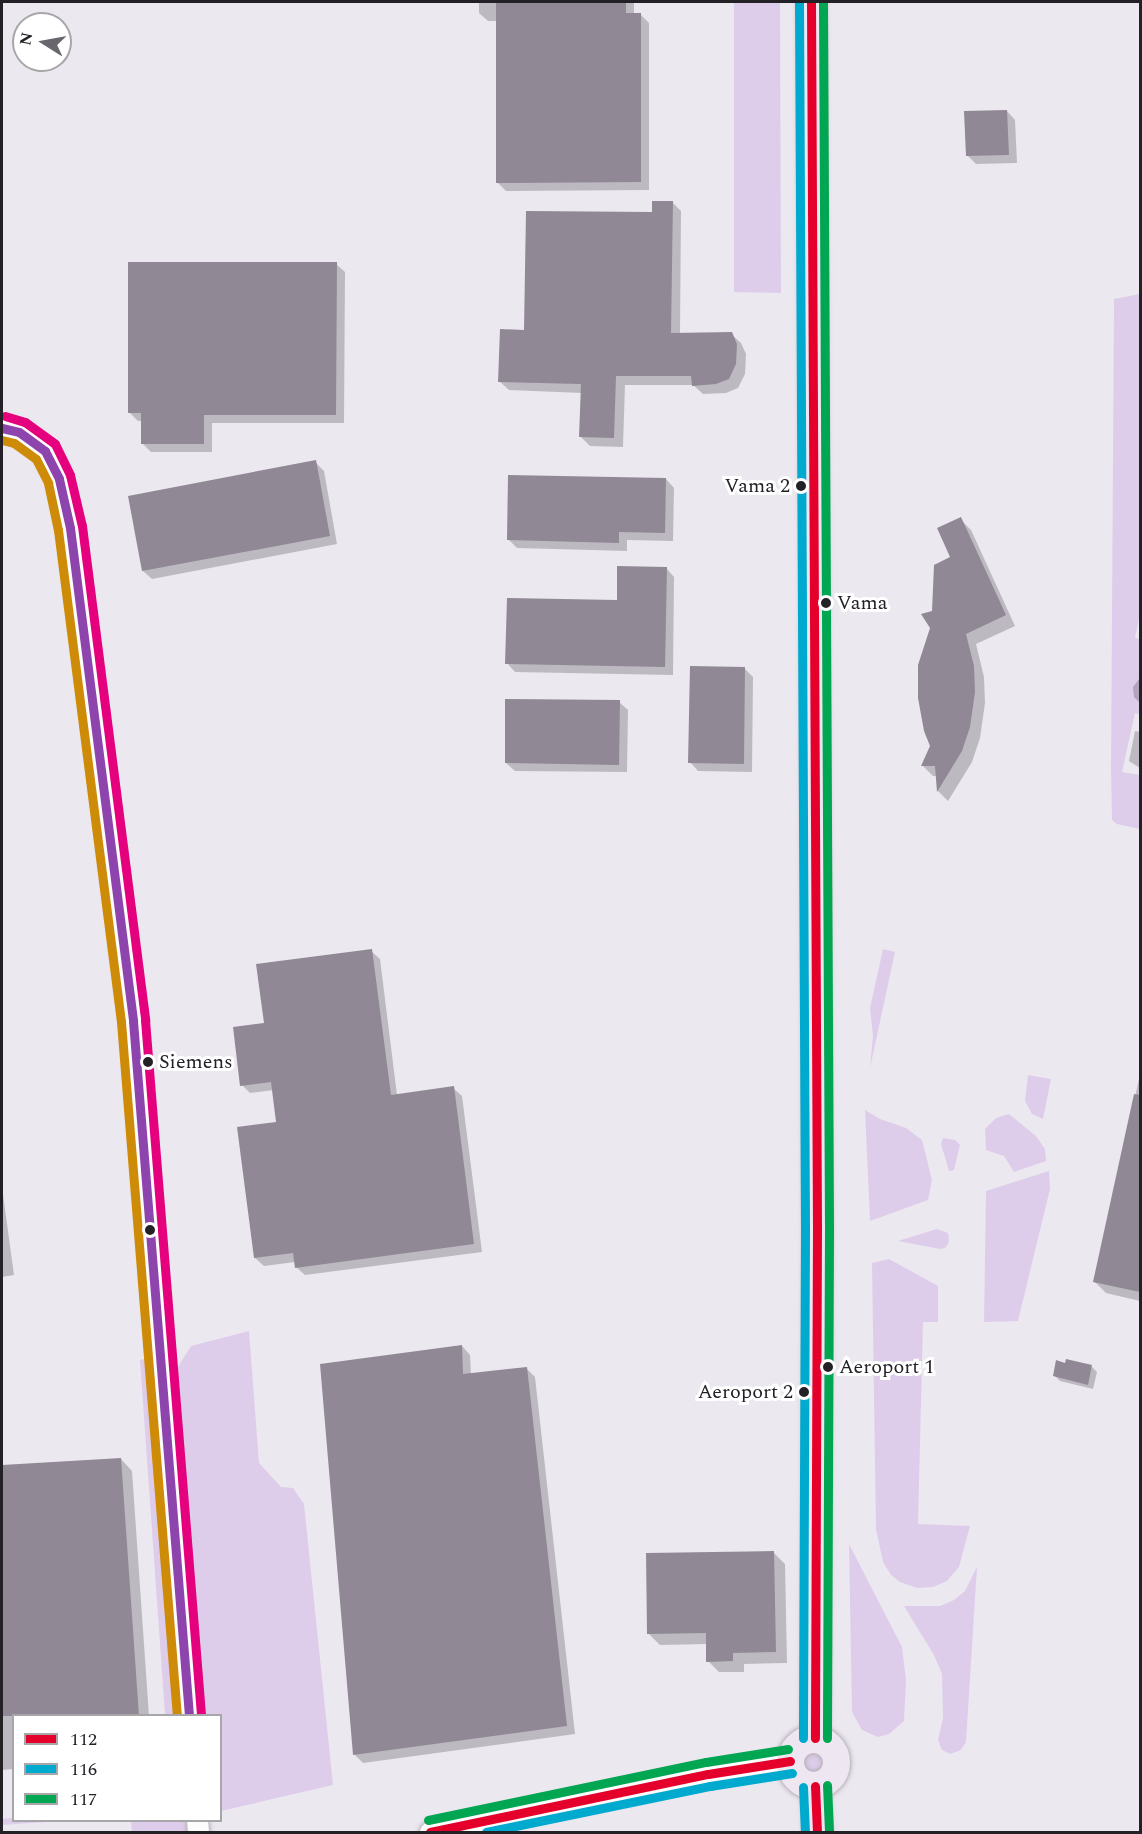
<!DOCTYPE html>
<html>
<head>
<meta charset="utf-8">
<style>
  body { margin:0 }
  #map { position:relative; width:1142px; height:1834px; overflow:hidden; background:#ece8f0; font-family:Spectral,serif }
  div>[style] { position:absolute }
  .green>* { inset:0; background:#decdea }
  .round { border-radius:50% }
  .shadow>* { inset:0; background:#0003 }
  .building>* { inset:0; background:#908895 }
  .roads { filter:drop-shadow(0 0 2px #b6b2b8) drop-shadow(0 0 2px #b6b2b8) }
  .minor>* { height:21px; margin:-10.5px; padding:0 10.5px; transform-origin:10.5px; border-radius:10.5px; background:#fcfcfd }
  .major>* { height:27px; margin:-13.5px; padding:0 13.5px; transform-origin:13.5px; border-radius:13.5px; background:#eee7f2 }
  .major>.ring { margin:-13.5px; padding:0; box-sizing:content-box; background:none; border:27px solid #eee7f2; border-radius:50% }
  .bus-1>* { height:9px; margin:-4.5px; padding:0 4.5px; transform-origin:4.5px; border-radius:4.5px; background:#e4002b }
  .bus-2>* { height:9px; margin:-4.5px; padding:0 4.5px; transform-origin:4.5px; border-radius:4.5px; background:#00a9ce }
  .bus-3>* { height:9px; margin:-4.5px; padding:0 4.5px; transform-origin:4.5px; border-radius:4.5px; background:#00a651 }
  .bus-4>* { height:9px; margin:-4.5px; padding:0 4.5px; transform-origin:4.5px; border-radius:4.5px; background:#8e44ad }
  .bus-5>* { height:9px; margin:-4.5px; padding:0 4.5px; transform-origin:4.5px; border-radius:4.5px; background:#cd8b08 }
  .bus-6>* { height:9px; margin:-4.5px; padding:0 4.5px; transform-origin:4.5px; border-radius:4.5px; background:#e5007d }
  .dots>* { width:16px; height:16px; translate:-50% -50%; box-sizing:border-box; border:3px solid #fff; border-radius:50% }
  span { translate:-50% -50%; white-space:nowrap; text-align:center; line-height:1.15; -webkit-text-stroke:6px #fff; paint-order:stroke }
  .bus-label { font-size:20px; color:#232026 }
  .right { translate:-100% -50%; text-align:right }
  .left { translate:0 -50%; text-align:left }
  .frame { position:absolute; inset:0; border:3px solid #232026; pointer-events:none }
  .legend { position:absolute; left:12px; top:1714px; width:210px; height:108px; box-sizing:border-box; background:#fff; border:2px solid #a7a6a8; margin:0; padding:8px 10px; list-style:none; font-size:18px; color:#232026 }
  .legend li { display:flex; align-items:center; gap:12px; height:30px }
  .legend b { width:30px; border:2px solid #a7a6a8 }
  .north { position:absolute; left:12px; top:12px; width:60px; height:60px; box-sizing:border-box; background:#fff; border:2px solid #a7a6a8; border-radius:50%; rotate:281deg; font-size:16px; font-weight:700; line-height:24px; text-align:center; color:#232026 }
  .north::after { content:''; display:block; margin:auto; width:21px; height:27px; background:#69666d; clip-path:polygon(50% 0,100% 100%,50% 72%,0 100%) }
</style>
</head>
<body>
<div id="map">
  <div class="green">
    <i style="clip-path:polygon(734px 2px,780px 2px,781px 293px,734px 292px)"></i>
    <i style="clip-path:polygon(1140px 294px,1140px 614px,1135px 638px,1140px 639px,1140px 714px,1135px 713px,1122px 772px,1140px 775px,1140px 829px,1117px 824px,1112px 820px,1111px 770px,1114px 299px)"></i>
    <i style="clip-path:polygon(883px 949px,895px 952px,870px 1068px,873px 1036px,870px 1008px)"></i>
    <i style="clip-path:polygon(1028px 1075px,1051px 1079px,1043px 1119px,1032px 1114px,1025px 1101px)"></i>
    <i style="clip-path:polygon(865px 1110px,880px 1119px,906px 1128px,922px 1140px,932px 1180px,928px 1200px,870px 1221px)"></i>
    <i style="clip-path:polygon(1009px 1114px,1036px 1136px,1045px 1149px,1046px 1161px,1014px 1172px,1004px 1156px,986px 1150px,985px 1129px,996px 1118px)"></i>
    <i style="clip-path:polygon(943px 1138px,955px 1140px,960px 1145px,954px 1170px,949px 1171px,941px 1144px)"></i>
    <i style="clip-path:polygon(1049px 1171px,1050px 1189px,1018px 1321px,984px 1322px,986px 1191px)"></i>
    <i style="clip-path:polygon(937px 1229px,948px 1233px,949px 1242px,945px 1248px,940px 1249px,898px 1241px)"></i>
    <i style="clip-path:polygon(889px 1259px,938px 1286px,938px 1322px,923px 1322px,918px 1524px,970px 1526px,959px 1567px,947px 1581px,933px 1587px,917px 1588px,900px 1582px,891px 1575px,883px 1562px,876px 1529px,872px 1263px)"></i>
    <i style="clip-path:polygon(249px 1331px,259px 1463px,281px 1487px,293px 1488px,304px 1504px,333px 1785px,221px 1811px,220px 1716px,197px 1715px,176px 1370px,191px 1346px)"></i>
    <i style="clip-path:polygon(152px 1358px,182px 1715px,165px 1715px,140px 1360px)"></i>
    <i style="clip-path:polygon(849px 1544px,902px 1647px,906px 1680px,904px 1721px,889px 1734px,878px 1737px,862px 1730px,852px 1712px)"></i>
    <i style="clip-path:polygon(977px 1567px,966px 1742px,961px 1750px,950px 1754px,942px 1750px,938px 1740px,943px 1718px,942px 1674px,934px 1655px,904px 1606px,940px 1606px,954px 1600px,965px 1591px)"></i>
    <i class="round" style="left:801px;top:1751px;width:22px;height:22px"></i>
    <i style="clip-path:polygon(13px 1818px,14px 1820px,61px 1821px,2px 1825px,2px 1819px)"></i>
    <i style="clip-path:polygon(131px 1821px,190px 1821px,191px 1832px,132px 1832px)"></i>
  </div>
  <div class="shadow">
    <i style="clip-path:polygon(479px 2px,634px 2px,634px 14px,640px 14px,649px 23px,649px 190px,506px 191px,497px 182px,497px 21px,488px 21px,479px 13px)"></i>
    <i style="clip-path:polygon(1007px 111px,1015px 120px,1017px 163px,976px 164px,968px 156px)"></i>
    <i style="clip-path:polygon(672px 202px,681px 211px,680px 334px,731px 334px,741px 343px,746px 354px,745px 374px,738px 388px,726px 393px,703px 394px,693px 385px,625px 385px,623px 447px,590px 446px,581px 437px,582px 393px,509px 390px,499px 381px,526px 332px,654px 214px)"></i>
    <i style="clip-path:polygon(336px 264px,345px 272px,344px 423px,212px 423px,212px 452px,151px 452px,142px 443px,142px 421px,138px 421px,129px 412px)"></i>
    <i style="clip-path:polygon(315px 462px,324px 471px,337px 544px,152px 579px,143px 571px)"></i>
    <i style="clip-path:polygon(666px 479px,674px 488px,673px 541px,627px 540px,627px 551px,517px 548px,509px 540px)"></i>
    <i style="clip-path:polygon(960px 519px,971px 530px,1015px 626px,976px 644px,984px 677px,985px 703px,980px 738px,972px 762px,948px 801px,938px 791px,937px 776px,933px 776px,923px 766px,932px 746px,934px 612px,952px 558px)"></i>
    <i style="clip-path:polygon(666px 568px,674px 577px,673px 675px,515px 672px,507px 663px,618px 601px)"></i>
    <i style="clip-path:polygon(744px 668px,753px 677px,752px 772px,698px 771px,690px 762px)"></i>
    <i style="clip-path:polygon(1140px 678px,1140px 703px,1134px 697px,1133px 687px)"></i>
    <i style="clip-path:polygon(619px 702px,628px 710px,627px 772px,515px 771px,506px 763px)"></i>
    <i style="clip-path:polygon(1135px 731px,1140px 732px,1140px 768px,1129px 761px)"></i>
    <i style="clip-path:polygon(371px 951px,380px 959px,397px 1095px,453px 1088px,462px 1096px,482px 1252px,305px 1275px,296px 1267px,295px 1262px,264px 1266px,255px 1258px,278px 1123px,274px 1090px,250px 1093px,242px 1085px,266px 1024px)"></i>
    <i style="clip-path:polygon(1140px 1074px,1140px 1301px,1106px 1293px,1095px 1282px)"></i>
    <i style="clip-path:polygon(2px 1187px,14px 1275px,2px 1277px)"></i>
    <i style="clip-path:polygon(462px 1346px,470px 1355px,471px 1375px,527px 1369px,535px 1377px,575px 1734px,363px 1763px,355px 1755px)"></i>
    <i style="clip-path:polygon(1092px 1367px,1097px 1372px,1093px 1389px,1060px 1381px,1054px 1375px)"></i>
    <i style="clip-path:polygon(121px 1459px,132px 1471px,149px 1716px,14px 1716px,14px 1769px,2px 1770px,2px 1467px)"></i>
    <i style="clip-path:polygon(773px 1552px,785px 1564px,787px 1663px,744px 1664px,744px 1672px,719px 1672px,708px 1661px,707px 1644px,660px 1645px,649px 1634px)"></i>
  </div>
  <div class="building">
    <i style="clip-path:polygon(496px 2px,626px 2px,626px 13px,641px 13px,641px 182px,496px 183px)"></i>
    <i style="clip-path:polygon(1007px 110px,1009px 155px,966px 156px,964px 111px)"></i>
    <i style="clip-path:polygon(652px 201px,673px 201px,671px 333px,732px 332px,737px 344px,736px 364px,729px 379px,716px 384px,692px 386px,691px 376px,616px 376px,614px 438px,579px 437px,581px 384px,498px 382px,500px 329px,524px 330px,526px 211px,652px 212px)"></i>
    <i style="clip-path:polygon(128px 262px,337px 262px,336px 415px,204px 415px,204px 444px,141px 444px,141px 413px,128px 413px)"></i>
    <i style="clip-path:polygon(316px 460px,330px 536px,142px 571px,128px 496px)"></i>
    <i style="clip-path:polygon(508px 475px,666px 478px,665px 533px,619px 532px,619px 543px,507px 540px)"></i>
    <i style="clip-path:polygon(961px 517px,1006px 615px,966px 634px,974px 666px,975px 692px,970px 727px,962px 751px,937px 792px,935px 766px,921px 766px,930px 746px,924px 731px,918px 698px,918px 665px,930px 628px,921px 614px,932px 611px,934px 565px,950px 557px,937px 528px)"></i>
    <i style="clip-path:polygon(617px 566px,667px 567px,665px 667px,505px 664px,507px 598px,617px 600px)"></i>
    <i style="clip-path:polygon(690px 666px,745px 667px,744px 764px,688px 763px)"></i>
    <i style="clip-path:polygon(505px 699px,620px 700px,619px 765px,505px 763px)"></i>
    <i style="clip-path:polygon(372px 949px,391px 1095px,454px 1086px,474px 1244px,295px 1268px,293px 1253px,254px 1258px,237px 1127px,276px 1122px,271px 1082px,240px 1086px,233px 1027px,264px 1023px,256px 964px)"></i>
    <i style="clip-path:polygon(1134px 1094px,1140px 1095px,1140px 1292px,1093px 1282px)"></i>
    <i style="clip-path:polygon(462px 1345px,463px 1374px,527px 1367px,567px 1726px,353px 1755px,320px 1364px)"></i>
    <i style="clip-path:polygon(1066px 1359px,1092px 1365px,1088px 1385px,1053px 1376px,1056px 1360px,1065px 1363px)"></i>
    <i style="clip-path:polygon(121px 1458px,139px 1716px,2px 1716px,2px 1465px)"></i>
    <i style="clip-path:polygon(774px 1551px,776px 1652px,733px 1653px,733px 1661px,706px 1662px,706px 1633px,647px 1634px,646px 1553px)"></i>
  </div>
  <div class="roads">
    <div class="minor">
      <i style="left:2px;top:428px;width:17px;rotate:13deg"></i>
      <i style="left:19px;top:432px;width:32px;rotate:36deg"></i>
      <i style="left:45px;top:451px;width:31px;rotate:63deg"></i>
      <i style="left:59px;top:479px;width:50px;rotate:77.3deg"></i>
      <i style="left:70px;top:528px;width:497px;rotate:82.7deg"></i>
      <i style="left:133px;top:1021px;width:697px;rotate:85.39deg"></i>
      <i style="left:197px;top:1820px;width:12px;rotate:85deg"></i>
      <i style="left:430px;top:1832px;width:284px;rotate:-11.8deg"></i>
      <i style="left:708px;top:1774px;width:83px;rotate:-9deg"></i>
    </div>
    <div class="major">
      <i style="left:811px;top:2px;width:1228px;rotate:89.72deg"></i>
      <i style="left:817px;top:1230px;width:508px;rotate:90.23deg"></i>
      <i class="ring" style="left:790px;top:1739px;width:19px;height:19px"></i>
      <i style="left:815px;top:1786px;width:46px;rotate:87.5deg"></i>
    </div>
  </div>
  <div class="bus-1">
    <i style="left:811px;top:2px;width:1228px;rotate:89.72deg"></i>
    <i style="left:817px;top:1230px;width:508px;rotate:90.23deg"></i>
    <i style="left:815px;top:1786px;width:46px;rotate:87.5deg"></i>
    <i style="left:430px;top:1832px;width:284px;rotate:-11.8deg"></i>
    <i style="left:708px;top:1774px;width:83px;rotate:-9deg"></i>
  </div>
  <div class="bus-2">
    <i style="left:799px;top:2px;width:1228px;rotate:89.72deg"></i>
    <i style="left:805px;top:1230px;width:508px;rotate:90.23deg"></i>
    <i style="left:803px;top:1787px;width:45px;rotate:87.5deg"></i>
    <i style="left:486px;top:1832px;width:229px;rotate:-11.6deg"></i>
    <i style="left:710px;top:1786px;width:83px;rotate:-9deg"></i>
  </div>
  <div class="bus-3">
    <i style="left:823px;top:2px;width:1228px;rotate:89.72deg"></i>
    <i style="left:829px;top:1230px;width:508px;rotate:90.23deg"></i>
    <i style="left:827px;top:1785px;width:46px;rotate:87.5deg"></i>
    <i style="left:428px;top:1820px;width:284px;rotate:-11.8deg"></i>
    <i style="left:706px;top:1762px;width:83px;rotate:-9deg"></i>
  </div>
  <div class="bus-4">
    <i style="left:2px;top:428px;width:17px;rotate:13deg"></i>
    <i style="left:19px;top:432px;width:32px;rotate:36deg"></i>
    <i style="left:45px;top:451px;width:31px;rotate:63deg"></i>
    <i style="left:59px;top:479px;width:50px;rotate:77.3deg"></i>
    <i style="left:70px;top:528px;width:497px;rotate:82.7deg"></i>
    <i style="left:133px;top:1021px;width:697px;rotate:85.39deg"></i>
  </div>
  <div class="bus-5">
    <i style="left:2px;top:440px;width:12px;rotate:14deg"></i>
    <i style="left:14px;top:443px;width:27px;rotate:36deg"></i>
    <i style="left:36px;top:459px;width:27px;rotate:63deg"></i>
    <i style="left:48px;top:483px;width:48px;rotate:78deg"></i>
    <i style="left:58px;top:530px;width:496px;rotate:82.7deg"></i>
    <i style="left:121px;top:1022px;width:696px;rotate:85.39deg"></i>
  </div>
  <div class="bus-6">
    <i style="left:5px;top:416px;width:21px;rotate:17deg"></i>
    <i style="left:25px;top:422px;width:37px;rotate:36deg"></i>
    <i style="left:55px;top:444px;width:34px;rotate:64deg"></i>
    <i style="left:70px;top:475px;width:52px;rotate:76.8deg"></i>
    <i style="left:82px;top:526px;width:498px;rotate:82.7deg"></i>
    <i style="left:145px;top:1020px;width:697px;rotate:85.39deg"></i>
  </div>
  <div class="dots">
    <i style="left:801px;top:486px;background:#232026"></i>
    <i style="left:826px;top:603px;background:#232026"></i>
    <i style="left:148px;top:1062px;background:#232026"></i>
    <i style="left:150px;top:1230px;background:#232026"></i>
    <i style="left:828px;top:1367px;background:#232026"></i>
    <i style="left:804px;top:1392px;background:#232026"></i>
  </div>
  <div class="bus-label">
    <span class="right" style="left:790px;top:486px">Vama 2</span>
    <span class="left" style="left:837px;top:603px">Vama</span>
    <span class="left" style="left:159px;top:1062px">Siemens</span>
    <span class="left" style="left:839px;top:1367px">Aeroport 1</span>
    <span class="right" style="left:793px;top:1392px">Aeroport 2</span>
  </div>
  <div class="frame"></div>
  <ul class="legend">
  <li><b style="height:8px;background:#e4002b"></b>112</li>
  <li><b style="height:8px;background:#00a9ce"></b>116</li>
  <li><b style="height:8px;background:#00a651"></b>117</li>
  </ul>
  <div class="north">N</div>
</div>
</body>
</html>
